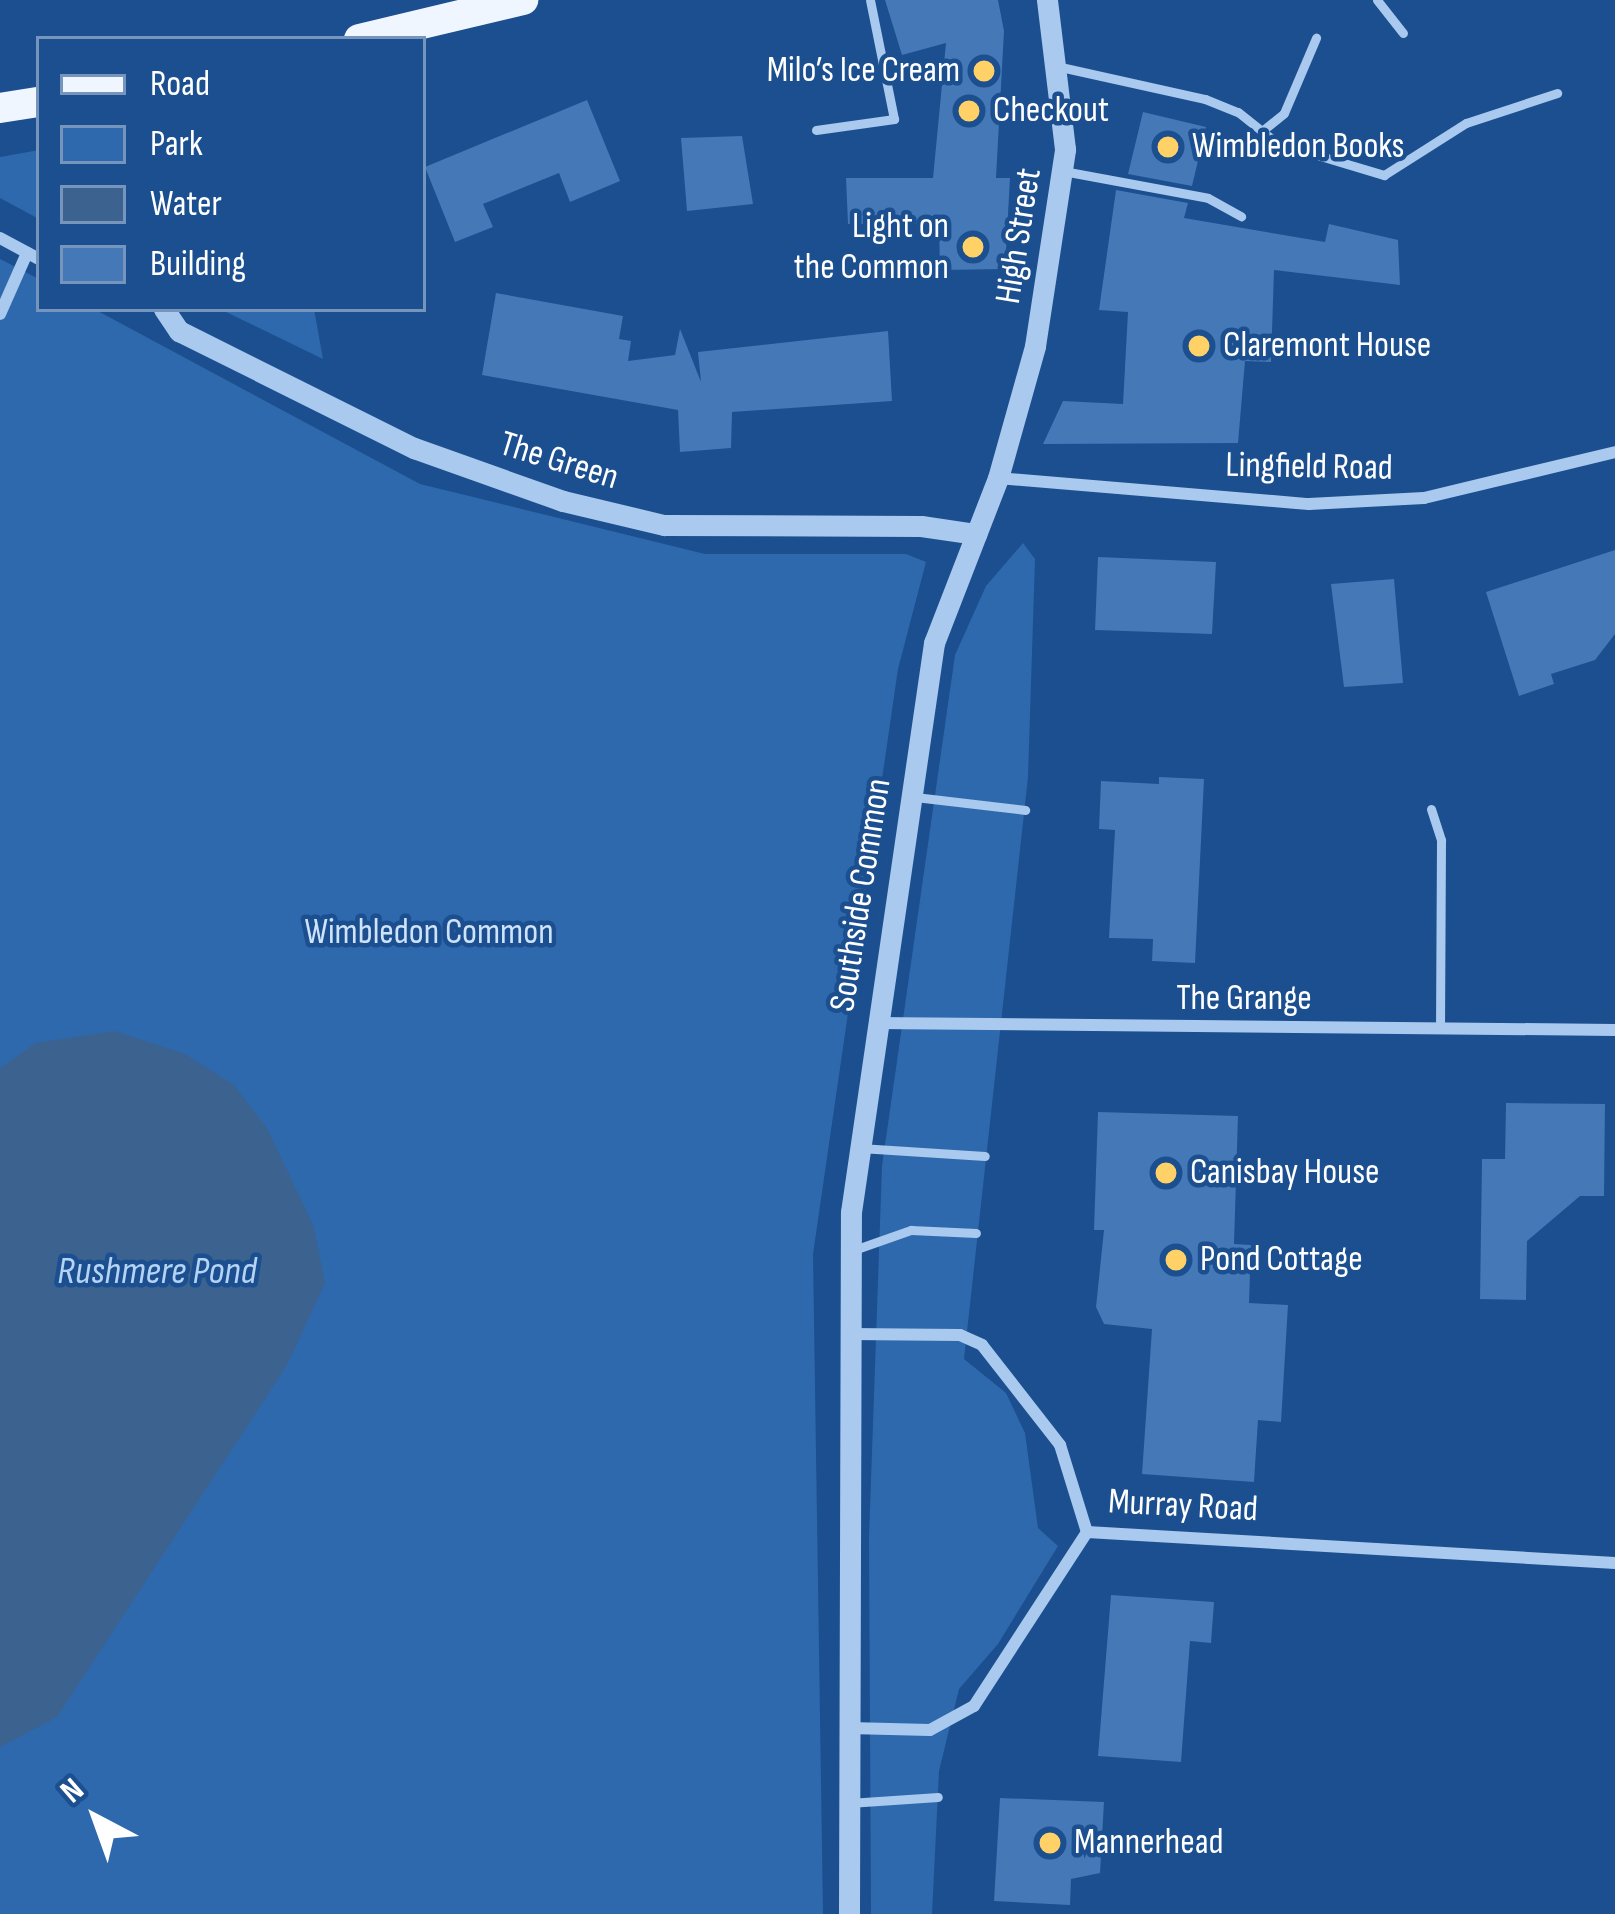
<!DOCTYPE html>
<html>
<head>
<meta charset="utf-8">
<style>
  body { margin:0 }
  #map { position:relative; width:1615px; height:1914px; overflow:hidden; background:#1b4f8f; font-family:"Sofia Sans Condensed",sans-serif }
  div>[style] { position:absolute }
  .green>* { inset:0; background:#2e69ad }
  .water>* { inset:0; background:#3c6290 }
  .building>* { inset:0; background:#4478b7 }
  .service>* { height:9px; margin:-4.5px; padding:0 4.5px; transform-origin:4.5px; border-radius:4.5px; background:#a9c9ee }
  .minor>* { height:12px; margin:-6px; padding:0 6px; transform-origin:6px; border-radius:6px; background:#a9c9ee }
  .tertiary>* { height:21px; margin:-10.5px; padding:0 10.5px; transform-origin:10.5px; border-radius:10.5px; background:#a9c9ee }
  .primary>* { height:30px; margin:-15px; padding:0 15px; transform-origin:15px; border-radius:15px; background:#f0f6ff }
  .dots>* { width:33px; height:33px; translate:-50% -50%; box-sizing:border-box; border:6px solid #1b4f8f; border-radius:50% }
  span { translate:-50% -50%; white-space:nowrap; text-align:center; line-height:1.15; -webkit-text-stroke:9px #1b4f8f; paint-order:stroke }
  .poi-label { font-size:36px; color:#fff }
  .right { translate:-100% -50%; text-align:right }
  .left { translate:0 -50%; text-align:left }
  .street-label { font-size:36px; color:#fff }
  .park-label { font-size:36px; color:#cfe3fa }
  .water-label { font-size:39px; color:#b5d3f5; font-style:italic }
  .legend { position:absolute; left:36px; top:36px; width:390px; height:276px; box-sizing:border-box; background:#1b4f8f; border:3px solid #7695bc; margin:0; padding:15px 21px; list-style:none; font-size:36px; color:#fff }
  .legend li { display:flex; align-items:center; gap:24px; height:60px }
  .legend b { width:60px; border:3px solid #7695bc }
  .north { position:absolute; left:36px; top:1758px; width:120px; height:120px; -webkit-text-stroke:9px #1b4f8f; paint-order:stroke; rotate:319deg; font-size:33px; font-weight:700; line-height:48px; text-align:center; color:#fff }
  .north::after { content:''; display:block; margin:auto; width:42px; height:54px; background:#fff; clip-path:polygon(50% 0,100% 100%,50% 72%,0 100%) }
</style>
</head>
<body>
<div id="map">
  <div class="green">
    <i style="clip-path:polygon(39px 150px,39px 219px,0 198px,0 157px)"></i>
    <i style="clip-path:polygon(0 259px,39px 279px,39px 309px,94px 309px,420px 484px,705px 554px,906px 554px,926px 562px,898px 669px,813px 1254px,823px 1914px,0 1914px)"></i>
    <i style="clip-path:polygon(223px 309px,314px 309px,323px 359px,224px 311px)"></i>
    <i style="clip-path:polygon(1023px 543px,1035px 559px,1028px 777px,964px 1359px,1006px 1393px,1025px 1433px,1038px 1528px,1058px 1546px,998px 1644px,959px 1689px,939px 1771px,932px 1914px,871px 1914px,869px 1538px,882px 1166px,955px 655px,986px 586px)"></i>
  </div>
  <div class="water">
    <i style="clip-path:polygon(114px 1031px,185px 1054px,234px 1085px,267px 1128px,314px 1227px,325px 1283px,287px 1365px,57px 1717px,0 1747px,0 1068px,36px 1043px)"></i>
  </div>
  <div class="building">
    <i style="clip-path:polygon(885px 0,998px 0,1004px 31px,996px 178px,1010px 178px,1005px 269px,940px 270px,939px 224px,848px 224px,846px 178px,933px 178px,946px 43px,902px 55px)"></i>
    <i style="clip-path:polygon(587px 100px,620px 181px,570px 202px,559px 173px,483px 204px,493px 227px,455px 242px,425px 167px)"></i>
    <i style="clip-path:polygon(1143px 112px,1206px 127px,1192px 186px,1128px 174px)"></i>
    <i style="clip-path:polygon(742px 136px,753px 204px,687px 211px,681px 138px)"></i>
    <i style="clip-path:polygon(1116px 190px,1188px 203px,1184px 218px,1325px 242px,1329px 224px,1398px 240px,1400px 285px,1274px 270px,1271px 362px,1245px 361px,1238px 443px,1043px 444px,1063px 401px,1123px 404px,1128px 312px,1099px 310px)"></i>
    <i style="clip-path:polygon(496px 293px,623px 316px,619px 339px,631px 341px,628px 361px,675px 355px,680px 329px,701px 382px,698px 352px,888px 331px,892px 401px,732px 412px,731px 448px,680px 452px,678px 410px,482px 375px)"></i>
    <i style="clip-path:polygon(1615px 550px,1615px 634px,1595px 660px,1551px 674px,1554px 684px,1519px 696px,1486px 592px)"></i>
    <i style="clip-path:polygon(1098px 557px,1216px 562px,1212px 634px,1095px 630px)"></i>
    <i style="clip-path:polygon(1394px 579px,1403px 683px,1344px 687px,1331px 584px)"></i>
    <i style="clip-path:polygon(1159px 777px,1204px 779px,1195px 963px,1152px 961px,1153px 939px,1109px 938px,1115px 830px,1099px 829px,1101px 781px,1159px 784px)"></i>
    <i style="clip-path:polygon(1506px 1103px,1605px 1104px,1604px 1196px,1580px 1196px,1527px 1241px,1526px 1300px,1480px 1299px,1482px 1159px,1505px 1159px)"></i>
    <i style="clip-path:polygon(1098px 1112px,1238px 1116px,1234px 1244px,1251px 1245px,1249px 1303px,1288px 1305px,1281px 1422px,1258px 1420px,1254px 1482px,1142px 1474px,1152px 1329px,1104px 1324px,1096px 1307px,1104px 1230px,1094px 1230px)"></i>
    <i style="clip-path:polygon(1111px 1595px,1214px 1602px,1211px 1643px,1190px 1641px,1181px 1762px,1098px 1756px)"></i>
    <i style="clip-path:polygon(1000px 1798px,1104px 1802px,1100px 1873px,1071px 1879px,1070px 1905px,994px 1901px)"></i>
  </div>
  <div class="service">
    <i style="left:1377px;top:0;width:42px;rotate:51.8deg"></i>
    <i style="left:1056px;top:66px;width:153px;rotate:12.5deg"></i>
    <i style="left:1205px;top:99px;width:35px;rotate:22deg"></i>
    <i style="left:1238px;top:112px;width:50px;rotate:38.5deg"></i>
    <i style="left:1277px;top:143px;width:112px;rotate:16.7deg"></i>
    <i style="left:1384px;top:175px;width:97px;rotate:-32.4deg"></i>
    <i style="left:1466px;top:123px;width:96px;rotate:-18.2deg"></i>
    <i style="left:816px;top:130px;width:79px;rotate:-8deg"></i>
    <i style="left:894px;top:119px;width:121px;rotate:-101.4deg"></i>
    <i style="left:1262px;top:131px;width:28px;rotate:-39deg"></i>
    <i style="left:1284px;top:113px;width:82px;rotate:-66.9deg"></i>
    <i style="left:1063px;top:171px;width:147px;rotate:10.5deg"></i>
    <i style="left:1208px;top:198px;width:38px;rotate:29deg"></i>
    <i style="left:915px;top:797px;width:111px;rotate:6.7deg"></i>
    <i style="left:1431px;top:809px;width:33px;rotate:72deg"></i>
    <i style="left:1441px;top:840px;width:189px;rotate:90.3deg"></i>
    <i style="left:860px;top:1148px;width:125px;rotate:3.7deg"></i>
    <i style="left:851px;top:1251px;width:64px;rotate:-19.3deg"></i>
    <i style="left:911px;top:1230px;width:65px;rotate:2.6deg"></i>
    <i style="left:849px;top:1803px;width:89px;rotate:-3.9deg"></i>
  </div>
  <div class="minor">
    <i style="left:0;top:238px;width:44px;rotate:28.3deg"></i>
    <i style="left:0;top:314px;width:67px;rotate:-66.1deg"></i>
    <i style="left:998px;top:478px;width:312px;rotate:4.8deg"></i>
    <i style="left:1309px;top:504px;width:115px;rotate:-3deg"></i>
    <i style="left:1424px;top:498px;width:196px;rotate:-13.5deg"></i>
    <i style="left:875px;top:1023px;width:740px;rotate:0.54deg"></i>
    <i style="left:850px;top:1334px;width:110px;rotate:0.5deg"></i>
    <i style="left:960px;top:1335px;width:24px;rotate:24deg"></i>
    <i style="left:982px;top:1345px;width:127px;rotate:52deg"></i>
    <i style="left:1060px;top:1445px;width:91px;rotate:72.8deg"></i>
    <i style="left:849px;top:1728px;width:81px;rotate:1.4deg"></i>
    <i style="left:930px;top:1730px;width:50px;rotate:-28.6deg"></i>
    <i style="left:974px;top:1706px;width:207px;rotate:-57deg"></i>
    <i style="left:1087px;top:1532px;width:529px;rotate:3.36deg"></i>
  </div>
  <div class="tertiary">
    <i style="left:164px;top:309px;width:27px;rotate:56deg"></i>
    <i style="left:179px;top:331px;width:263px;rotate:26.5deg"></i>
    <i style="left:414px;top:448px;width:158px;rotate:19.6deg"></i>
    <i style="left:563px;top:501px;width:104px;rotate:13.4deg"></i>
    <i style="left:664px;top:525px;width:257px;rotate:0.2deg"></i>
    <i style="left:921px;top:526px;width:56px;rotate:8.3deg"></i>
    <i style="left:849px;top:1914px;width:702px;rotate:-89.84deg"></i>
    <i style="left:851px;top:1212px;width:575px;rotate:-81.7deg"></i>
    <i style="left:934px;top:643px;width:177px;rotate:-68.8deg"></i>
    <i style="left:998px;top:478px;width:137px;rotate:-74.3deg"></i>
    <i style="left:1035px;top:346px;width:199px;rotate:-81.3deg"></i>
    <i style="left:1065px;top:149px;width:150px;rotate:-96.9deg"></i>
  </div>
  <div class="primary">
    <i style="left:359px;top:39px;width:169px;rotate:-13.4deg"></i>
    <i style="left:0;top:108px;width:39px;rotate:-9deg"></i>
  </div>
  <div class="dots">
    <i style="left:984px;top:71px;background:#ffd166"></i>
    <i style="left:969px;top:111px;background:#ffd166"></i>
    <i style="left:1168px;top:147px;background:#ffd166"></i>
    <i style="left:973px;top:247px;background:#ffd166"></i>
    <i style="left:1199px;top:346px;background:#ffd166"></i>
    <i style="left:1166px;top:1173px;background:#ffd166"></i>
    <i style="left:1176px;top:1260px;background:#ffd166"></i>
    <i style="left:1050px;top:1843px;background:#ffd166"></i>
  </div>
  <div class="poi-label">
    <span class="right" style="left:960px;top:71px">Milo’s Ice Cream</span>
    <span class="left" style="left:993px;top:111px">Checkout</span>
    <span class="left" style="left:1192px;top:147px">Wimbledon Books</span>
    <span class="right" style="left:949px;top:247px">Light on<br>the Common</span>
    <span class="left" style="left:1223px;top:346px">Claremont House</span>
    <span class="left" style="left:1190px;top:1173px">Canisbay House</span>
    <span class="left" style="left:1200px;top:1260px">Pond Cottage</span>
    <span class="left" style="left:1074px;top:1843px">Mannerhead</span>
  </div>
  <div class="street-label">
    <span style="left:1019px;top:236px;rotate:-81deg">High Street</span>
    <span style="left:559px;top:461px;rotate:17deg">The Green</span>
    <span style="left:1309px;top:467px;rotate:1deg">Lingfield Road</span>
    <span style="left:861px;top:895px;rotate:-81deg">Southside Common</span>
    <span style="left:1244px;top:999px">The Grange</span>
    <span style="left:1183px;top:1506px;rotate:3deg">Murray Road</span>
  </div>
  <div class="park-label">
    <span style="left:429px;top:933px">Wimbledon Common</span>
  </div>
  <div class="water-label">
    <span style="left:157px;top:1272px">Rushmere Pond</span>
  </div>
  <ul class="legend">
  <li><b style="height:15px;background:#f0f6ff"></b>Road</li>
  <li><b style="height:33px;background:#2e69ad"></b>Park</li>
  <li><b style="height:33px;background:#3c6290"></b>Water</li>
  <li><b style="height:33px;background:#4478b7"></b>Building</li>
  </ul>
  <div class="north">N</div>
</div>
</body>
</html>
